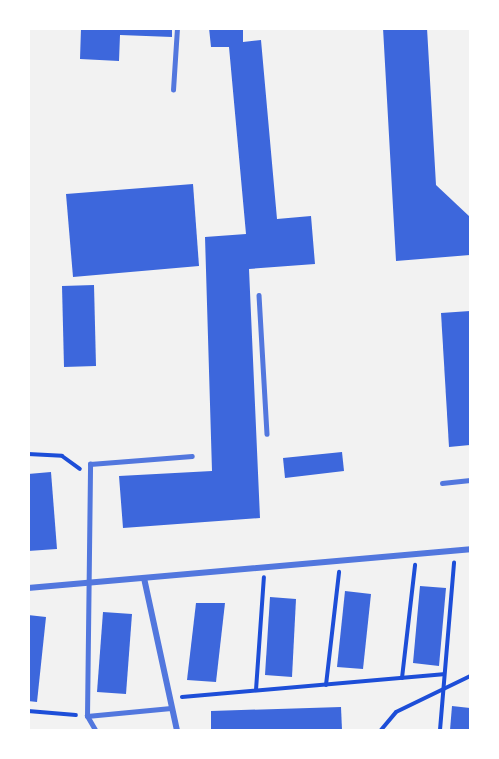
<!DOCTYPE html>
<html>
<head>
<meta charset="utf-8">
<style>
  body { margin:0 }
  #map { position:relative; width:499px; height:759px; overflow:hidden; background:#f2f2f2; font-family:"Titillium Web",sans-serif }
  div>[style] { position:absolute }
  .building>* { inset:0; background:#3d67dc }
  .path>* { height:4px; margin:-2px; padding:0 2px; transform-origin:2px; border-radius:2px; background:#1d4ed8 }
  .service>* { height:4.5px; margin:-2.25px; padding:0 2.25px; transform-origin:2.25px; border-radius:2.25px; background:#5277de }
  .minor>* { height:6px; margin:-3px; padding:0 3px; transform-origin:3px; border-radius:3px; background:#5277de }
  span { translate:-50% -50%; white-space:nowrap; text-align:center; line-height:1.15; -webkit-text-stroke:4.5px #fff; paint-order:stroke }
  .frame { position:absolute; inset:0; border:30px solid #fff; pointer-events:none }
</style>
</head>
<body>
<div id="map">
  <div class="building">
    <i style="clip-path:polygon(81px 28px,172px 28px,172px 37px,120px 35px,119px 61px,80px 59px)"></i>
    <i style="clip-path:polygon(209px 28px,243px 28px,243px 42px,261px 40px,277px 219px,311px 216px,315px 264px,249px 269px,260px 518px,123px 528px,119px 476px,212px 471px,205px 237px,246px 234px,229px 47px,211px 47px)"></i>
    <i style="clip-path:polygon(383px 28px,427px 28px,436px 185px,470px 217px,470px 255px,396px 261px)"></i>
    <i style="clip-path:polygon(193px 184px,199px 266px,73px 277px,66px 194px)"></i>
    <i style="clip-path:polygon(94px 285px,96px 366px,64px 367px,62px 286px)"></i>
    <i style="clip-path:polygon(470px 311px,470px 445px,449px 447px,441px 313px)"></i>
    <i style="clip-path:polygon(342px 452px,344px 471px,285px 478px,283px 458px)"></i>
    <i style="clip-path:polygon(51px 472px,57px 549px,28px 551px,28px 474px)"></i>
    <i style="clip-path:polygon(420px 586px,446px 588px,439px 666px,413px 663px)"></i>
    <i style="clip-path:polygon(345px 591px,371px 594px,363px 669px,337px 667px)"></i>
    <i style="clip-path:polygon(270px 597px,296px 599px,292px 677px,265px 675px)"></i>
    <i style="clip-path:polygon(196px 603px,225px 603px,216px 682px,187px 680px)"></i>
    <i style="clip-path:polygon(103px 612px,132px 614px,126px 694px,97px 692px)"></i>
    <i style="clip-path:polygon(28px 615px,46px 617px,37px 702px,28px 701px)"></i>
    <i style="clip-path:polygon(452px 706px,470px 708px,470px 730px,450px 730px)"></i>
    <i style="clip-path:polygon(341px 707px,342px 730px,211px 730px,211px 711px)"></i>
  </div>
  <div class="path">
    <i style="left:28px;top:454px;width:34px;rotate:3deg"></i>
    <i style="left:62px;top:456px;width:22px;rotate:36deg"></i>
    <i style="left:402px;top:678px;width:114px;rotate:-83.4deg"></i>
    <i style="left:326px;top:685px;width:114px;rotate:-83.4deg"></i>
    <i style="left:256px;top:690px;width:113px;rotate:-86deg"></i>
    <i style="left:182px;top:697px;width:262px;rotate:-5deg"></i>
    <i style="left:28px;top:711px;width:48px;rotate:4.8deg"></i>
    <i style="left:381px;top:730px;width:23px;rotate:-50deg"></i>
    <i style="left:396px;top:712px;width:82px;rotate:-25.9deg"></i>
    <i style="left:440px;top:730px;width:168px;rotate:-85.2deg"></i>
  </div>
  <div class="service">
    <i style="left:173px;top:90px;width:62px;rotate:-86.3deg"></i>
    <i style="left:259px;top:295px;width:139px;rotate:86.7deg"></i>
    <i style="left:442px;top:483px;width:28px;rotate:-6deg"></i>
    <i style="left:87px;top:716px;width:84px;rotate:-5.4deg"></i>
    <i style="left:95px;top:730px;width:16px;rotate:-120deg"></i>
    <i style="left:87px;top:716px;width:252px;rotate:-89.3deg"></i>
    <i style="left:90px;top:464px;width:102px;rotate:-4.5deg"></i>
  </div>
  <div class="minor">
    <i style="left:144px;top:578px;width:156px;rotate:77.8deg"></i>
    <i style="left:28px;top:588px;width:444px;rotate:-5deg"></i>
  </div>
  <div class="frame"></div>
</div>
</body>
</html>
